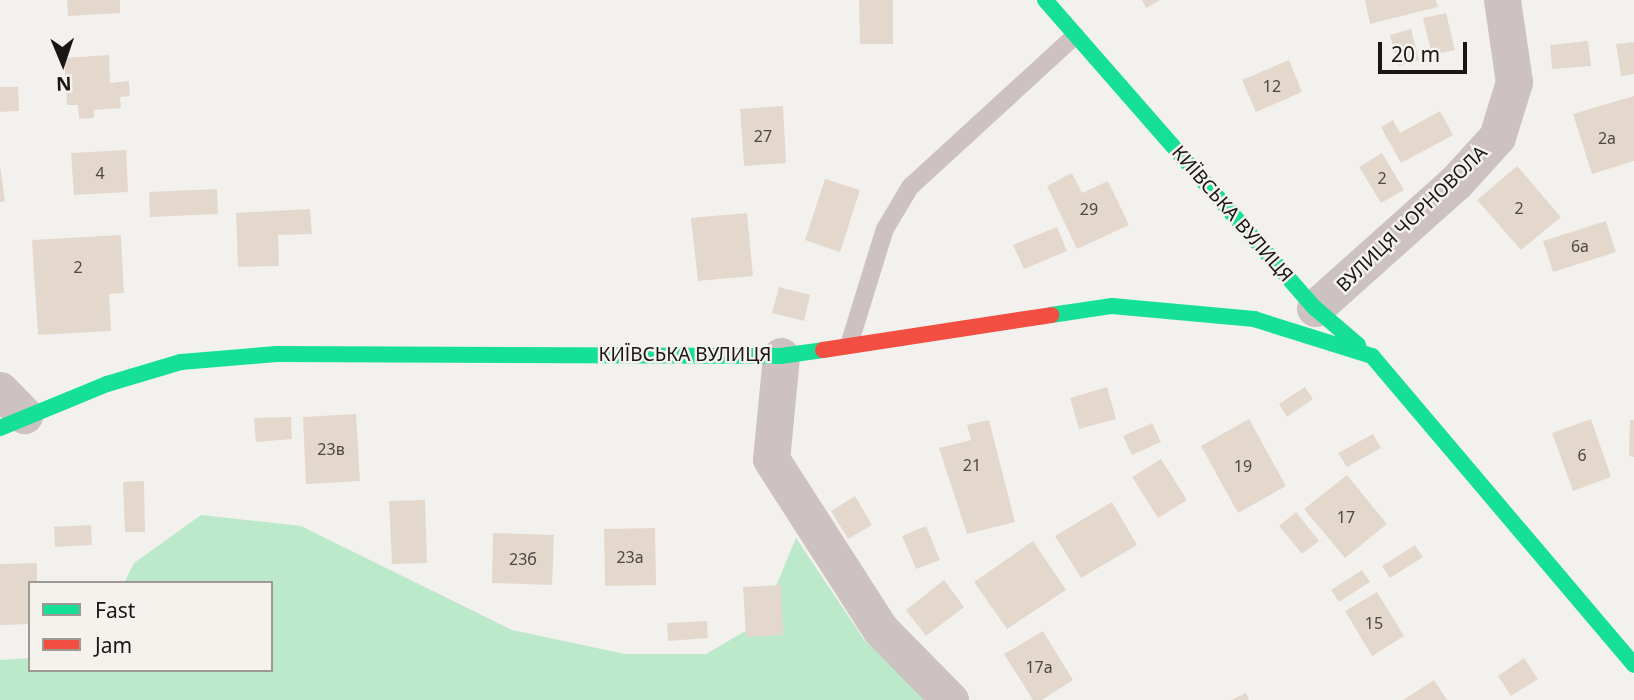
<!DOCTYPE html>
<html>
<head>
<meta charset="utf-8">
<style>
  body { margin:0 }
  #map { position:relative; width:1634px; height:700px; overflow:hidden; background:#f3f1ee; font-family:"Noto Sans",sans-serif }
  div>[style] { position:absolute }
  .green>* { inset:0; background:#bbe9ca }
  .building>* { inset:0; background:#e4d8cc }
  .lane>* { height:18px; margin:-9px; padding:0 9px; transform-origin:9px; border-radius:9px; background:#cec1c1 }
  .street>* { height:37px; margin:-18.5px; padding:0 18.5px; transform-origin:18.5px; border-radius:18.5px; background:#cec1c1 }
  .fast>* { height:16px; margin:-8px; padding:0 8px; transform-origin:8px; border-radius:8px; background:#16e098 }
  .jam>* { height:16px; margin:-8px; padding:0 8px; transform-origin:8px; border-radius:8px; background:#f24e42 }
  span { translate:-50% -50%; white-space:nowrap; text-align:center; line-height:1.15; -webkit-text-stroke:5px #f5f1ec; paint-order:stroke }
  .number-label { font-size:16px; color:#4b4743 }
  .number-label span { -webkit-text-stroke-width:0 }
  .street-label { font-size:19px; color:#181715 }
  .legend { position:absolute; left:28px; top:581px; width:245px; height:91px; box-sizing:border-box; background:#f5f1ec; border:2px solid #9d9a96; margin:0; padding:9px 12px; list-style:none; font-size:21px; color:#181715 }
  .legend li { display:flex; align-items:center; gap:14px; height:35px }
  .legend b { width:35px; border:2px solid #9d9a96 }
  .north { position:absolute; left:28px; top:28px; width:70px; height:70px; -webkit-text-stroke:5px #f5f1ec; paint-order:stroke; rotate:178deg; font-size:19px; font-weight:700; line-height:28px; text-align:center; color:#181715 }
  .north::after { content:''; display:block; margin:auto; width:24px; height:32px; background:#181715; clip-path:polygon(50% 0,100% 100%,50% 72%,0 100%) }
  .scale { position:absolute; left:1378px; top:42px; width:89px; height:32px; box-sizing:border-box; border:4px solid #181715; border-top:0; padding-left:9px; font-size:21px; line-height:24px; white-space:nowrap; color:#181715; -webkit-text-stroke:5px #f5f1ec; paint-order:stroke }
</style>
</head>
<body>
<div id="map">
  <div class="green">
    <i style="clip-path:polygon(201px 515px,301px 526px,512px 630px,625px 654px,706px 654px,761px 622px,796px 538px,865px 641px,927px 700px,0 700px,0 660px,30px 658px,30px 670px,271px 670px,271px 583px,124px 583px,134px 563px)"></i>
  </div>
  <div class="building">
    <i style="clip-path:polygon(67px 0,120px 0,120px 13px,68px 16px)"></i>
    <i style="clip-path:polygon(859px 0,893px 0,893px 44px,860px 44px)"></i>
    <i style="clip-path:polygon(1142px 0,1160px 0,1146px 8px)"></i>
    <i style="clip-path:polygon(1365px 0,1436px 0,1438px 7px,1370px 24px)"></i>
    <i style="clip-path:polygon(1446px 13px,1455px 50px,1432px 55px,1423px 18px)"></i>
    <i style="clip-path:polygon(1411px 29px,1419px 60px,1398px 66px,1390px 35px)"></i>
    <i style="clip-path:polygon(1588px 41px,1591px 66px,1552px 69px,1550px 45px)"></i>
    <i style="clip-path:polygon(1634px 42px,1634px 74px,1621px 76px,1616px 44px)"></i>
    <i style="clip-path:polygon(109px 55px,110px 83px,129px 81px,130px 96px,120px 97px,121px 108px,94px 110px,94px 118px,79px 119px,78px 105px,67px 105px,64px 58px)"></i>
    <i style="clip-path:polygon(1289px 60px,1302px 92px,1256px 112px,1242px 80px)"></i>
    <i style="clip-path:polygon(0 87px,18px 87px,19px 111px,0 112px)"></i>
    <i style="clip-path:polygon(1634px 96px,1634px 161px,1592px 174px,1573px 114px)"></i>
    <i style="clip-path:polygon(783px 106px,786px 163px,744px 166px,740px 109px)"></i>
    <i style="clip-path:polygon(1440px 111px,1453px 135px,1401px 163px,1381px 127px,1393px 120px,1400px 133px)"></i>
    <i style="clip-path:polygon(126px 150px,128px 192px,74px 195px,71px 153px)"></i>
    <i style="clip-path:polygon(1382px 153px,1404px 190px,1381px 203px,1359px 167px)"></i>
    <i style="clip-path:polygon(0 165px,5px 201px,0 202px)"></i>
    <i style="clip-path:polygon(1517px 166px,1561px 217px,1521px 250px,1477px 200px)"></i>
    <i style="clip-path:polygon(1072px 173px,1082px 193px,1108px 181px,1129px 225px,1077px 249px,1047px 186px)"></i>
    <i style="clip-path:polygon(825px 179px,860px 190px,840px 252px,805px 240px)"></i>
    <i style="clip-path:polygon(217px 189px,218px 214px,150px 217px,149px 192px)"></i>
    <i style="clip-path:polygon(310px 209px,312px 234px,278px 235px,279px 266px,238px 267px,236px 213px)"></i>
    <i style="clip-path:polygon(747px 213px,753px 276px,698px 281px,691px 218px)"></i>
    <i style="clip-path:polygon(1606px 221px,1616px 252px,1553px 272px,1543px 241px)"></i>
    <i style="clip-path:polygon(1057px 227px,1067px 251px,1024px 269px,1013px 245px)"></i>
    <i style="clip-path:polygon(121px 235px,124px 293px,109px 294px,111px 331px,38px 335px,32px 240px)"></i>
    <i style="clip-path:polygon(779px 287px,810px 295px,804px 321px,772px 313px)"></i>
    <i style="clip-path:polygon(1107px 387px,1116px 419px,1079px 429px,1070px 398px)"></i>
    <i style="clip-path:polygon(1305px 387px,1313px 399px,1287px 417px,1279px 404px)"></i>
    <i style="clip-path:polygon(356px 414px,360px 481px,306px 484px,303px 417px)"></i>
    <i style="clip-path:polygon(291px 417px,292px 439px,256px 442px,254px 418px)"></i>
    <i style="clip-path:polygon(1249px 419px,1286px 486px,1238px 513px,1201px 446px)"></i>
    <i style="clip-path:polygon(1591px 419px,1611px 477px,1573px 491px,1552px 433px)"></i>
    <i style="clip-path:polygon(989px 420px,1015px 522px,967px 534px,939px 448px,971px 440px,967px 425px)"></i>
    <i style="clip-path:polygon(1630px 420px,1634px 420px,1634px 457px,1629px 456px)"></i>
    <i style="clip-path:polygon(1152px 423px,1161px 442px,1132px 455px,1123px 436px)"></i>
    <i style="clip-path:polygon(1373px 434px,1381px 448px,1347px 467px,1338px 453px)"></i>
    <i style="clip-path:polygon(1161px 459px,1187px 500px,1158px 518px,1132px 477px)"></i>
    <i style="clip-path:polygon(1347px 475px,1387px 524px,1345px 558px,1304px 509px)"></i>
    <i style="clip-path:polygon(144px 481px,145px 532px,125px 532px,123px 482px)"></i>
    <i style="clip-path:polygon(855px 496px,872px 525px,848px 539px,831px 511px)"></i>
    <i style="clip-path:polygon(425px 500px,427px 563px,392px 564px,389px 501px)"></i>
    <i style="clip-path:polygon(1112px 502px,1137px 545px,1081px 578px,1055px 536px)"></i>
    <i style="clip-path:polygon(1296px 512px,1319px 541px,1302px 554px,1279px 526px)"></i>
    <i style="clip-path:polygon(91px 525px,92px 545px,55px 547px,54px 527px)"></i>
    <i style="clip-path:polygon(926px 526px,940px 560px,916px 569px,902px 536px)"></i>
    <i style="clip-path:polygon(655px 528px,656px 585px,605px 586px,604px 529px)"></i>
    <i style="clip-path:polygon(493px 533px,554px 535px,552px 585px,492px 583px)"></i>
    <i style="clip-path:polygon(1033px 541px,1066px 590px,1007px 629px,974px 582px)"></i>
    <i style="clip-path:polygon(1415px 545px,1423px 557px,1390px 578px,1382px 566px)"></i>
    <i style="clip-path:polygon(37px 563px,37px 583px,30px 583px,30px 624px,0 625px,0 564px)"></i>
    <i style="clip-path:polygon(1362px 570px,1370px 582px,1339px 602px,1331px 590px)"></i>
    <i style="clip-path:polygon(944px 580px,964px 607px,926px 636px,906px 610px)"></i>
    <i style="clip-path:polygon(781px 585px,783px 635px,746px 637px,743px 587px)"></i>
    <i style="clip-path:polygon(1377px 592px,1404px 636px,1372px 656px,1345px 611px)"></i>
    <i style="clip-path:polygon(707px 621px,708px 638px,668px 641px,667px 623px)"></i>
    <i style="clip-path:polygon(1043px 631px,1073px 680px,1042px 700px,1033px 700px,1004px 654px)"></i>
    <i style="clip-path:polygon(1524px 658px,1538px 679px,1511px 696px,1498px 676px)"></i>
    <i style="clip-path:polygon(1434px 680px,1447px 700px,1403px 700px)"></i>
    <i style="clip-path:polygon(1246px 693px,1249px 700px,1231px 700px)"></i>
  </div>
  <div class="lane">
    <i style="left:849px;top:345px;width:121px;rotate:-72.8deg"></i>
    <i style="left:885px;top:229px;width:49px;rotate:-59.2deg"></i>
    <i style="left:910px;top:187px;width:224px;rotate:-42.5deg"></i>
  </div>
  <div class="street">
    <i style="left:1315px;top:308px;width:189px;rotate:-41.8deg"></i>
    <i style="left:1456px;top:182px;width:61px;rotate:-47.7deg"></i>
    <i style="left:1497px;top:137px;width:58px;rotate:-72.8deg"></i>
    <i style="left:1514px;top:82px;width:83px;rotate:-98.3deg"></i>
    <i style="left:781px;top:356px;width:103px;rotate:95.5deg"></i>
    <i style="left:771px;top:459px;width:202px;rotate:57.3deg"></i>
    <i style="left:880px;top:629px;width:100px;rotate:45.4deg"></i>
    <i style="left:0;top:390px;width:35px;rotate:46deg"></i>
  </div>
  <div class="fast">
    <i style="left:1045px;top:0;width:410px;rotate:48.8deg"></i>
    <i style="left:1315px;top:308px;width:57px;rotate:40.7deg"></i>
    <i style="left:1051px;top:315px;width:62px;rotate:-8.4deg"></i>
    <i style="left:1112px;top:306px;width:143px;rotate:5.2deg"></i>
    <i style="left:1254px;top:319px;width:124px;rotate:17.4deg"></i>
    <i style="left:1372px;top:356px;width:405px;rotate:49.7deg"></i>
    <i style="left:0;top:428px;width:116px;rotate:-22.4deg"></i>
    <i style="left:107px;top:384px;width:77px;rotate:-16.6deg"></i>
    <i style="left:181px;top:362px;width:96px;rotate:-4.8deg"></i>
    <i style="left:277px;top:354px;width:504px;rotate:0.23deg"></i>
    <i style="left:781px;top:356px;width:42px;rotate:-8.1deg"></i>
  </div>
  <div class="jam">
    <i style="left:823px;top:350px;width:231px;rotate:-8.7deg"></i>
  </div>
  <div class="number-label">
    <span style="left:1272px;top:86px">12</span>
    <span style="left:763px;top:136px">27</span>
    <span style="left:1607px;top:138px">2а</span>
    <span style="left:100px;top:173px">4</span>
    <span style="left:1382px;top:178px">2</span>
    <span style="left:1519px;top:208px">2</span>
    <span style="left:1089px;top:209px">29</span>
    <span style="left:1580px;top:246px">6а</span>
    <span style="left:78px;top:267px">2</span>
    <span style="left:331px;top:449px">23в</span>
    <span style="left:1582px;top:455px">6</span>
    <span style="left:972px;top:465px">21</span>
    <span style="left:1243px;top:466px">19</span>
    <span style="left:1346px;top:517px">17</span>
    <span style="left:630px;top:557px">23а</span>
    <span style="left:523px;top:559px">23б</span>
    <span style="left:1374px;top:623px">15</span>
    <span style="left:1039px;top:667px">17а</span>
  </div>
  <div class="street-label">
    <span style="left:1232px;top:214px;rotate:49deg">КИЇВСЬКА ВУЛИЦЯ</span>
    <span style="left:1412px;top:219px;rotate:-44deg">ВУЛИЦЯ ЧОРНОВОЛА</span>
    <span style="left:685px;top:355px">КИЇВСЬКА ВУЛИЦЯ</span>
  </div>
  <ul class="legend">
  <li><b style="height:9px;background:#16e098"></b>Fast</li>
  <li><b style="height:9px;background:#f24e42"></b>Jam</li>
  </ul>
  <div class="north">N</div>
  <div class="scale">20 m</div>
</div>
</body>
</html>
